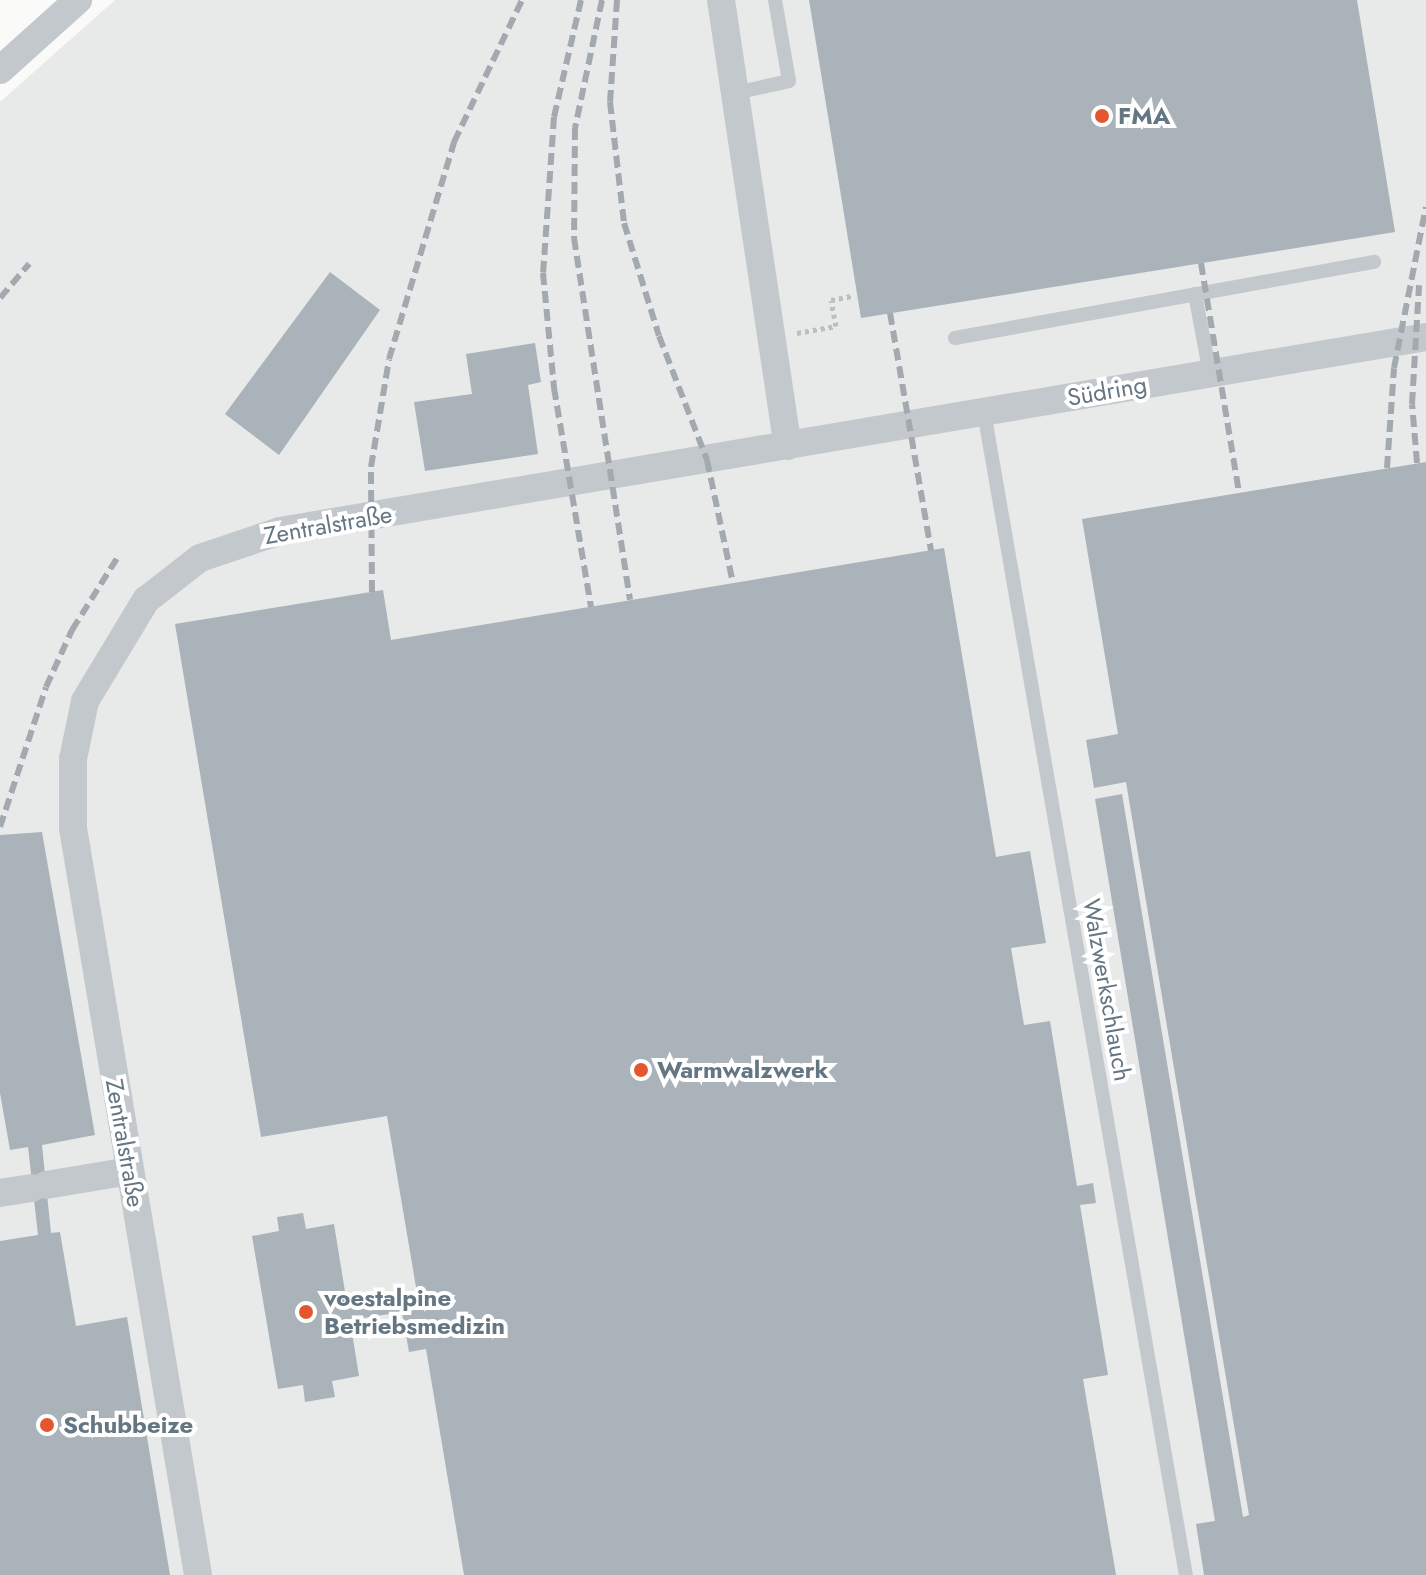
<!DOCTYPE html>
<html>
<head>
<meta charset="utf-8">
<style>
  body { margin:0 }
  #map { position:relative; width:1426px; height:1575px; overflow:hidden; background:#fafaf8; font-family:Jost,sans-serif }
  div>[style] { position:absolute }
  .built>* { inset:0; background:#e8e9e9 }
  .building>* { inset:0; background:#aab3b9 }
  .path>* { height:5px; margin-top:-2.5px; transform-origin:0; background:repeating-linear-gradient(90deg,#bbbfc2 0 4px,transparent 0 8px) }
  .lane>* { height:14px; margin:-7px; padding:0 7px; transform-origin:7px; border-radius:7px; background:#c3c8cc }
  .street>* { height:28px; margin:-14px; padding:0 14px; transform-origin:14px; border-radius:14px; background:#c3c8cc }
  .rail>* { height:6px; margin-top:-3px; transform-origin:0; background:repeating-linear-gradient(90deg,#a2aab0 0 12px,transparent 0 18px) }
  .dots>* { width:22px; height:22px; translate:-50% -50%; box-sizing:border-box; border:4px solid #fff; border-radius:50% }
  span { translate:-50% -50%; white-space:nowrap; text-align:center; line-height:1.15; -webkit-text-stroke:8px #fff; paint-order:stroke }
  .poi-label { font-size:24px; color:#657683; font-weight:700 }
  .left { translate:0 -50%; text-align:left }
  .street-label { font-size:24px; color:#657683 }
</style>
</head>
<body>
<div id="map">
  <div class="built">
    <i style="clip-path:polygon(115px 0,1426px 0,1426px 1575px,0 1575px,0 102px)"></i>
  </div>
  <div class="building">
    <i style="clip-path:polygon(809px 0,1357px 0,1395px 232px,861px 318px)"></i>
    <i style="clip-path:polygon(330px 272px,380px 310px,279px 455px,225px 414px)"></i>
    <i style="clip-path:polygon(535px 343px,541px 382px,528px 385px,538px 454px,425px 471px,414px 402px,472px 394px,466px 354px)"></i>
    <i style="clip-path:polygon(1426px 462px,1426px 1575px,1204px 1575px,1196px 1524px,1215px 1521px,1095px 799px,1122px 794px,1243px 1517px,1249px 1515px,1126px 782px,1094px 788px,1086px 740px,1118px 734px,1082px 519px)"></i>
    <i style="clip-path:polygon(944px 548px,996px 857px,1030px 851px,1046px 943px,1011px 948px,1024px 1025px,1050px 1021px,1077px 1186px,1093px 1183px,1096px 1203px,1080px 1205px,1108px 1375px,1083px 1379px,1116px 1575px,464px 1575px,426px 1349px,409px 1352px,402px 1312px,350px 1320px,359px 1376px,332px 1381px,335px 1397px,305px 1402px,303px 1385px,278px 1389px,252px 1236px,279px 1231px,277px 1217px,303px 1213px,306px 1229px,334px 1224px,347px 1304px,417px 1293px,387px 1116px,261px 1137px,175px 624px,383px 590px,391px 640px)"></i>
    <i style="clip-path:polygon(42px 832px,95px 1135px,42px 1145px,51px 1233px,60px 1232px,76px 1326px,127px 1317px,170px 1575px,0 1575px,0 1241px,38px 1235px,28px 1147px,10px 1150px,0 1093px,0 835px)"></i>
  </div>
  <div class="path">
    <i style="left:797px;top:333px;width:40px;rotate:-10deg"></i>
    <i style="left:836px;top:326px;width:26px;rotate:-101deg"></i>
    <i style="left:831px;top:300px;width:21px;rotate:-11deg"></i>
  </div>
  <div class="lane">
    <i style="left:735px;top:93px;width:55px;rotate:-12.5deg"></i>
    <i style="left:789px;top:81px;width:82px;rotate:-99.8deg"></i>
    <i style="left:1195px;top:294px;width:81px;rotate:79.4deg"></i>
    <i style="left:955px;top:338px;width:426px;rotate:-10.3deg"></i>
    <i style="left:984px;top:412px;width:1180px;rotate:80.15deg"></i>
  </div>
  <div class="street">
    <i style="left:721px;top:0;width:451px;rotate:81.5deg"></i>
    <i style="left:0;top:70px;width:105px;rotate:-41.9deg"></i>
    <i style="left:46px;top:1185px;width:85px;rotate:-9.5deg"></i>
    <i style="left:0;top:1193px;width:32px;rotate:-9deg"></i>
    <i style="left:198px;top:1575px;width:757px;rotate:-99.5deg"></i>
    <i style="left:73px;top:828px;width:69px;rotate:-90deg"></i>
    <i style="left:73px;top:759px;width:59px;rotate:-78.3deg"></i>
    <i style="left:85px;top:701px;width:118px;rotate:-58.9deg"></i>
    <i style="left:146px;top:600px;width:68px;rotate:-37.9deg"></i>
    <i style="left:200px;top:558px;width:84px;rotate:-18.6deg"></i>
    <i style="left:280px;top:531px;width:1162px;rotate:-9.61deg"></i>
  </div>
  <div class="rail">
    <i style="left:581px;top:0;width:120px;rotate:103deg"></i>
    <i style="left:554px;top:117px;width:156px;rotate:94deg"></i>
    <i style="left:543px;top:273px;width:116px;rotate:84.5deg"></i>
    <i style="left:554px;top:388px;width:222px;rotate:80.4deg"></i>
    <i style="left:602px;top:0;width:131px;rotate:101.9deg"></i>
    <i style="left:575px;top:128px;width:110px;rotate:90.5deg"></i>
    <i style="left:574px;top:238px;width:366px;rotate:81.2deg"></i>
    <i style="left:617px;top:0;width:102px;rotate:93.9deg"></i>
    <i style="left:610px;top:102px;width:122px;rotate:83.4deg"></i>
    <i style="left:624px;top:223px;width:118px;rotate:72.8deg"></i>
    <i style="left:659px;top:336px;width:133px;rotate:68.8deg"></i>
    <i style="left:707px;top:460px;width:126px;rotate:78.1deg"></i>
    <i style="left:1201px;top:263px;width:233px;rotate:80.6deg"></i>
    <i style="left:0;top:298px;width:45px;rotate:-49.5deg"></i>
    <i style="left:890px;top:313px;width:241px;rotate:80.2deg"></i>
    <i style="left:1417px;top:463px;width:59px;rotate:-94.8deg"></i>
    <i style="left:1412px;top:404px;width:119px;rotate:-86.6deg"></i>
    <i style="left:1387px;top:468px;width:100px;rotate:-86deg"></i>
    <i style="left:1394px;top:368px;width:164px;rotate:-78.8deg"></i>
    <i style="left:372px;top:592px;width:125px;rotate:-90.5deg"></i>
    <i style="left:371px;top:467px;width:109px;rotate:-80.5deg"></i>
    <i style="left:389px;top:359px;width:227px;rotate:-73.3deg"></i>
    <i style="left:454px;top:142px;width:157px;rotate:-64.4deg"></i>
    <i style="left:0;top:827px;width:147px;rotate:-71.8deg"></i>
    <i style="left:46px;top:687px;width:63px;rotate:-65.5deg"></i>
    <i style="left:72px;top:630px;width:89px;rotate:-57.9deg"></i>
  </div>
  <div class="dots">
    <i style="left:1102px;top:116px;background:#e4572e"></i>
    <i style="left:641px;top:1070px;background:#e4572e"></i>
    <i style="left:306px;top:1312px;background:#e4572e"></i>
    <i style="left:47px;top:1425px;background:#e4572e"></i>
  </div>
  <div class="poi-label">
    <span class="left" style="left:1118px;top:116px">FMA</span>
    <span class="left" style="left:657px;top:1070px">Warmwalzwerk</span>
    <span class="left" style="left:324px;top:1312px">voestalpine<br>Betriebsmedizin</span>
    <span class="left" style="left:63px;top:1425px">Schubbeize</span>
  </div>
  <div class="street-label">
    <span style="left:1107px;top:391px;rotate:-10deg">Südring</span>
    <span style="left:328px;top:525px;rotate:-10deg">Zentralstraße</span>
    <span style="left:1107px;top:990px;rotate:80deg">Walzwerkschlauch</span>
    <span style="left:125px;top:1143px;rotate:80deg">Zentralstraße</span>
  </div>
</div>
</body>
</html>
